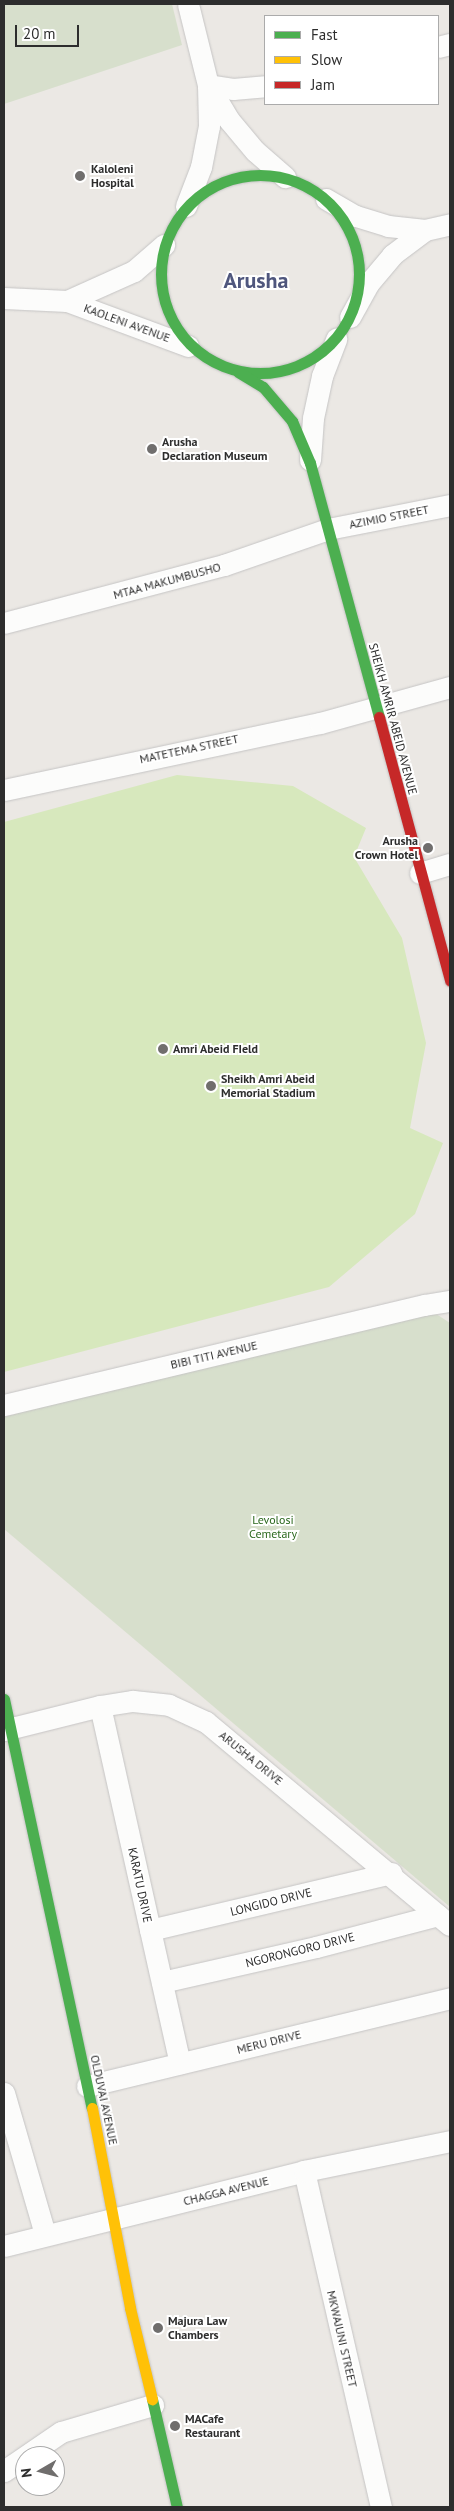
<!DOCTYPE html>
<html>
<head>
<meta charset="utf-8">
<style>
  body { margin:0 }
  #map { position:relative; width:454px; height:2511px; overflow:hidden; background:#ebe8e4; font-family:"PT Sans",sans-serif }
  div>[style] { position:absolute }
  .cemetery>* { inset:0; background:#d7dfcc }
  .pitch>* { inset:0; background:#d7e8bd }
  .roads { filter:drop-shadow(0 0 1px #c5c4c4) drop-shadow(0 0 1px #c5c4c4) }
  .street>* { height:21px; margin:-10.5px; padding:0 10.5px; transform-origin:10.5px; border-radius:10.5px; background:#fcfcfb }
  .fast>* { height:11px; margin:-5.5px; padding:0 5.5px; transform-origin:5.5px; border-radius:5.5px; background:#4caf50 }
  .fast>.ring { margin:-5.5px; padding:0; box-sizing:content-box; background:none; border:11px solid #4caf50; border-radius:50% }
  .slow>* { height:11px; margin:-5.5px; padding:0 5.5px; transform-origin:5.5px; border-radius:5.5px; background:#ffc107 }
  .jam>* { height:11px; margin:-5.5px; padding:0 5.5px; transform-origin:5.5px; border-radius:5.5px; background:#c62828 }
  .dots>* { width:14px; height:14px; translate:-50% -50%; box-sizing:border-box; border:2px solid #fff; border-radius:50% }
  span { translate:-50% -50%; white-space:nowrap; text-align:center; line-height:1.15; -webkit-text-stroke:4px #fff; paint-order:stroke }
  .poi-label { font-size:12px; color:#2d2d2d; font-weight:700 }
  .left { translate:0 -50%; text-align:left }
  .right { translate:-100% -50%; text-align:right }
  .street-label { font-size:12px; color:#2d2d2d }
  .park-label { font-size:12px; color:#2c691f }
  .town-label { font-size:22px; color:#4f567d; font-weight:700 }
  .frame { position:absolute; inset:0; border:5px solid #2d2d2d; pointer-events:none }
  .legend { position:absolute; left:264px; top:15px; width:175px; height:90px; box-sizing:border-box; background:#fff; border:1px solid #ababab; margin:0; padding:6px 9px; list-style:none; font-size:15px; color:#2d2d2d }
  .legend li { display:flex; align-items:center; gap:10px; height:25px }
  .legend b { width:25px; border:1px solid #ababab }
  .north { position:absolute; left:15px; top:2446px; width:50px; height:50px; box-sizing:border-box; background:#fff; border:1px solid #ababab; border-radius:50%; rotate:262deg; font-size:14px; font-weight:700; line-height:20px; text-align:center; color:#2d2d2d }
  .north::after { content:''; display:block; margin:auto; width:18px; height:22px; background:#706e6d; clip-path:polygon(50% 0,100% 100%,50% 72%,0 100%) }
  .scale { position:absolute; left:15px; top:25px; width:64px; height:22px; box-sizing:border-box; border:2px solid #2d2d2d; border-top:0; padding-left:6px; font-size:15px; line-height:18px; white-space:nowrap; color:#2d2d2d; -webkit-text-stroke:4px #fff; paint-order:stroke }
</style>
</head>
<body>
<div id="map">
  <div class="cemetery">
    <i style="clip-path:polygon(4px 4px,172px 4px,182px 45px,4px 104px)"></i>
    <i style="clip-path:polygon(421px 1304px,450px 1323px,450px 1907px,4px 1529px,4px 1417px)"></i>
  </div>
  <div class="pitch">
    <i style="clip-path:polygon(177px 775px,293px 786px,366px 828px,354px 857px,402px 938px,426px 1043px,410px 1128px,443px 1143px,415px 1214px,329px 1287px,4px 1372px,4px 822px)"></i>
  </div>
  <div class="roads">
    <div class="street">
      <i style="left:438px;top:47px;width:12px;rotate:-14deg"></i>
      <i style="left:208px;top:85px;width:41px;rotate:59deg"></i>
      <i style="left:229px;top:120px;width:40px;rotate:50deg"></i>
      <i style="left:255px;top:151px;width:40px;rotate:41deg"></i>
      <i style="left:208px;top:85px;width:25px;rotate:9deg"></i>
      <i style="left:233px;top:89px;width:32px;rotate:-5deg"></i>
      <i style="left:326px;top:199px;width:34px;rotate:30deg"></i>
      <i style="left:356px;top:216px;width:34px;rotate:17deg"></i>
      <i style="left:388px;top:226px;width:37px;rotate:6deg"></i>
      <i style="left:425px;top:230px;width:26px;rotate:-13deg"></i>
      <i style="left:186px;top:206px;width:42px;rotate:-69deg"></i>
      <i style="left:201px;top:167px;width:42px;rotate:-79deg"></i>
      <i style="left:209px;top:126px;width:41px;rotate:-91.4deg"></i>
      <i style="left:208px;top:85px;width:83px;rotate:-103.9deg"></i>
      <i style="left:4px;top:298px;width:63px;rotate:2.7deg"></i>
      <i style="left:67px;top:301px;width:129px;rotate:20.4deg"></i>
      <i style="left:67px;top:301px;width:73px;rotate:-24.1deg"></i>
      <i style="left:134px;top:271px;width:40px;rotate:-41deg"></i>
      <i style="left:350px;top:317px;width:38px;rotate:-61deg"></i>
      <i style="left:368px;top:284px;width:38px;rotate:-50deg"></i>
      <i style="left:392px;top:255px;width:41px;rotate:-37.1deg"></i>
      <i style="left:310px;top:460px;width:42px;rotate:-85.9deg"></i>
      <i style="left:313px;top:418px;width:43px;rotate:-77.9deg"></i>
      <i style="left:322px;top:376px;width:40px;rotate:-69deg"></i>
      <i style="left:4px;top:623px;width:228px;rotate:-14.8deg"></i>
      <i style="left:224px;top:565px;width:110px;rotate:-19.1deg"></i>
      <i style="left:328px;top:529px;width:124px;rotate:-11.1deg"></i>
      <i style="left:4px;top:790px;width:323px;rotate:-12deg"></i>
      <i style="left:320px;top:723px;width:135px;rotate:-15.5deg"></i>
      <i style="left:420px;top:873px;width:31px;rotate:-17deg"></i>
      <i style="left:4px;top:1405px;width:432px;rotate:-13.4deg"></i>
      <i style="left:424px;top:1305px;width:26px;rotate:-9deg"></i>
      <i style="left:100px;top:1706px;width:366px;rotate:77.4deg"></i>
      <i style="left:4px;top:1730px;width:99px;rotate:-14deg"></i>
      <i style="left:100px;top:1706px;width:33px;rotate:-9deg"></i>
      <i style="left:133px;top:1701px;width:36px;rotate:6deg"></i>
      <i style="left:169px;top:1705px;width:41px;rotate:24.7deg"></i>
      <i style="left:206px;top:1722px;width:317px;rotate:39.8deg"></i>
      <i style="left:150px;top:1930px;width:248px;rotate:-13.3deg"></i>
      <i style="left:162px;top:1982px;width:158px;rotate:-12.8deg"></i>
      <i style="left:316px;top:1947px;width:126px;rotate:-14.7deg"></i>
      <i style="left:87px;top:2086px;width:374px;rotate:-13.6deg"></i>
      <i style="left:4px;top:2093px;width:147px;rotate:73.8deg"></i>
      <i style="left:304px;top:2171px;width:345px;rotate:77.1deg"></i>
      <i style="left:4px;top:2246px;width:309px;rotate:-14deg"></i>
      <i style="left:304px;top:2171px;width:149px;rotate:-11.6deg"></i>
      <i style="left:4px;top:2471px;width:69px;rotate:-34.4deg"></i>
      <i style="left:61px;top:2432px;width:96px;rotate:-16.4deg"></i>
    </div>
    <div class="fast">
      <i class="ring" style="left:161px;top:175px;width:187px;height:187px"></i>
      <i style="left:238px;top:372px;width:29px;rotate:31deg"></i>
      <i style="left:263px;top:387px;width:45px;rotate:49.5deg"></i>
      <i style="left:292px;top:421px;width:46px;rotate:66.8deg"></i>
      <i style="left:310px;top:463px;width:263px;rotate:74.8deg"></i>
      <i style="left:4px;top:1699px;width:418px;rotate:77.9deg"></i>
      <i style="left:152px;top:2399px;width:111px;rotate:77deg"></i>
    </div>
    <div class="slow">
      <i style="left:92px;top:2108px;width:204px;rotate:79.2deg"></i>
      <i style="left:130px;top:2308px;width:94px;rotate:76.4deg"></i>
    </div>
    <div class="jam">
      <i style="left:379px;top:717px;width:273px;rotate:74.9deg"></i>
    </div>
  </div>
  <div class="dots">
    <i style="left:80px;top:176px;background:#706e6d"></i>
    <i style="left:152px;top:449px;background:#706e6d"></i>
    <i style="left:428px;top:848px;background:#706e6d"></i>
    <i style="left:163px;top:1049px;background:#706e6d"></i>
    <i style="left:211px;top:1086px;background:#706e6d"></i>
    <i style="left:158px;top:2328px;background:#706e6d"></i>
    <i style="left:175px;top:2426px;background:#706e6d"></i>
  </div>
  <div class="poi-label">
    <span class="left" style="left:91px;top:176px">Kaloleni<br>Hospital</span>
    <span class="left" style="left:162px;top:449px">Arusha<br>Declaration Museum</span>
    <span class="right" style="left:418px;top:848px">Arusha<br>Crown Hotel</span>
    <span class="left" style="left:173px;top:1049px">Amri Abeid FIeld</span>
    <span class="left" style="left:221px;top:1086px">Sheikh Amri Abeid<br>Memorial Stadium</span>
    <span class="left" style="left:168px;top:2328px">Majura Law<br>Chambers</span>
    <span class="left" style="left:185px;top:2426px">MACafe<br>Restaurant</span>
  </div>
  <div class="street-label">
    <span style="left:127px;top:323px;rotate:20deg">KAOLENI AVENUE</span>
    <span style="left:389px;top:517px;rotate:-11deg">AZIMIO STREET</span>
    <span style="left:167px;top:581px;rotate:-15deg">MTAA MAKUMBUSHO</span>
    <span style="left:393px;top:719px;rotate:75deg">SHEIKH AMRIR ABEID AVENUE</span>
    <span style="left:189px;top:749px;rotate:-12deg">MATETEMA STREET</span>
    <span style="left:214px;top:1355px;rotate:-13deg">BIBI TITI AVENUE</span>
    <span style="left:251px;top:1758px;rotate:39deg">ARUSHA DRIVE</span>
    <span style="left:140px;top:1885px;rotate:78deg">KARATU DRIVE</span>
    <span style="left:271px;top:1902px;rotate:-14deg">LONGIDO DRIVE</span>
    <span style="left:300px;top:1950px;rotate:-14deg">NGORONGORO DRIVE</span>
    <span style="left:269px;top:2042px;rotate:-14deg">MERU DRIVE</span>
    <span style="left:104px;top:2100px;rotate:78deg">OLDUVAI AVENUE</span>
    <span style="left:226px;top:2191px;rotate:-14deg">CHAGGA AVENUE</span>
    <span style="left:342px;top:2339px;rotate:77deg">MKWAJUNI STREET</span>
  </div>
  <div class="park-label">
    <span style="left:273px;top:1527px">Levolosi<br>Cemetary</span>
  </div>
  <div class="town-label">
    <span style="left:256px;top:281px">Arusha</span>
  </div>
  <div class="frame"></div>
  <ul class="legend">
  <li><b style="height:6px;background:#4caf50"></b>Fast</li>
  <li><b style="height:6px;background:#ffc107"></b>Slow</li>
  <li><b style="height:6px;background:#c62828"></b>Jam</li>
  </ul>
  <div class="north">N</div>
  <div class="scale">20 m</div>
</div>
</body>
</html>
